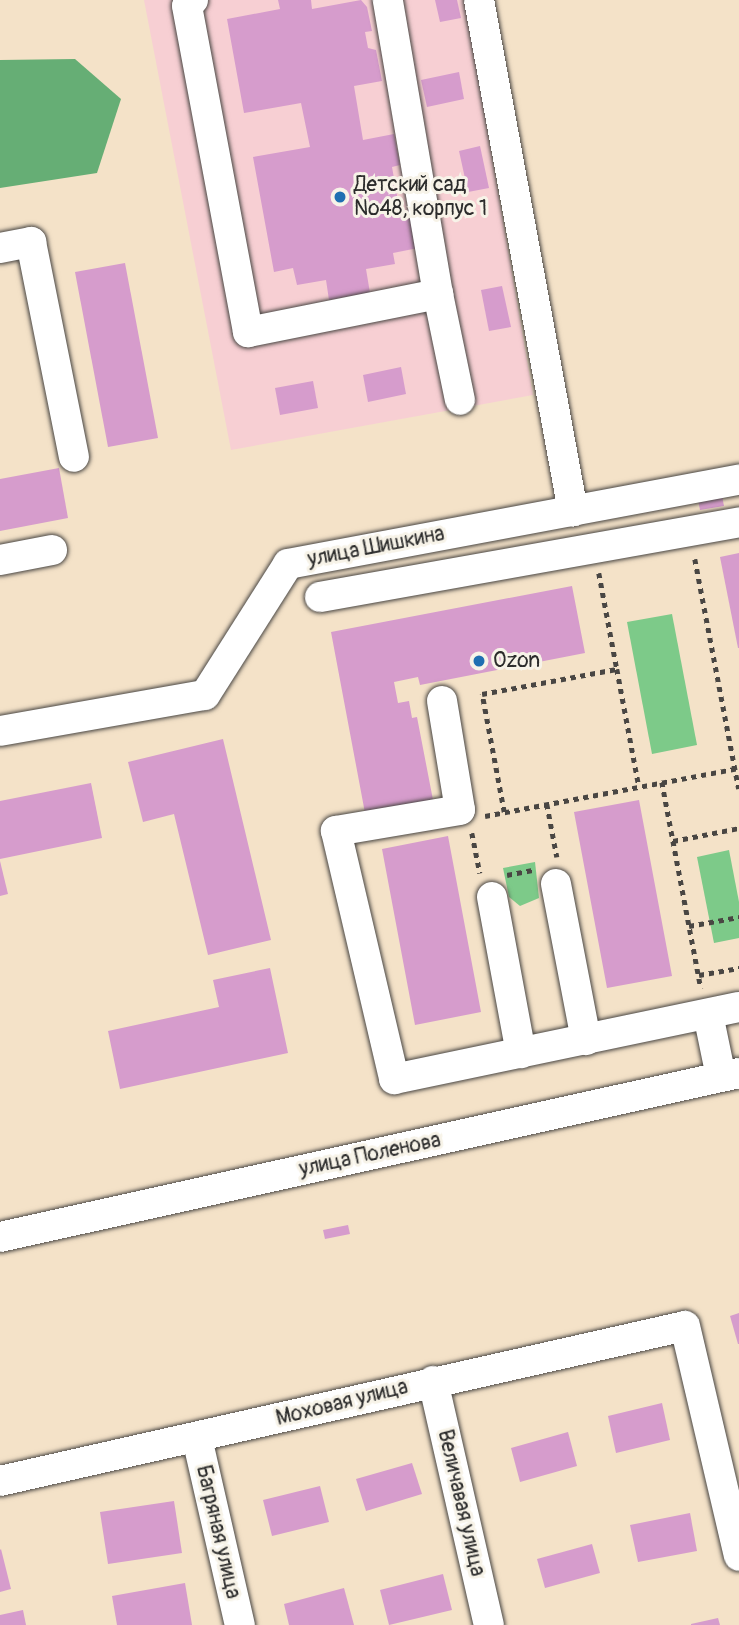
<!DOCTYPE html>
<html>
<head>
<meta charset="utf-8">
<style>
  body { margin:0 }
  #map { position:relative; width:739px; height:1625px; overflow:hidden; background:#f4e2c8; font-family:Pangolin,sans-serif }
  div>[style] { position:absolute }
  .built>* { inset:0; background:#f7cfd3 }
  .green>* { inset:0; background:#7dca89 }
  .forest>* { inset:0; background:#66ae75 }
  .building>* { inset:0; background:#d69ccc }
  .path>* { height:4.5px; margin-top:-2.25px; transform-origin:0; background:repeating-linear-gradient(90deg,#494643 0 5px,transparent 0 10px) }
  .roads { filter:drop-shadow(0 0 2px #494643) drop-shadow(0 0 2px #494643) }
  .minor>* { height:30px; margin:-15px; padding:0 15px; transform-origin:15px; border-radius:15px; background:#fff }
  .dots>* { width:19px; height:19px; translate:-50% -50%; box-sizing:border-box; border:4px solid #f7f3e8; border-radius:50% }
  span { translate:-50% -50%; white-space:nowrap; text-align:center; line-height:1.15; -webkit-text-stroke:6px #f7f3e8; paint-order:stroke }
  .poi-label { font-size:21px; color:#2b2b2b }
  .left { translate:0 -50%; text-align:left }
  .street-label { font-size:21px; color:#2b2b2b }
</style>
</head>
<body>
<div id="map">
  <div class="built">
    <i style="clip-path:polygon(144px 0,465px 0,533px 395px,231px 450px)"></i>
  </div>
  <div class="green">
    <i style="clip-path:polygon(672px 614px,697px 745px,652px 754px,627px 622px)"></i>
    <i style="clip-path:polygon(729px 850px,739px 902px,739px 938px,714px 943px,697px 857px)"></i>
    <i style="clip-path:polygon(535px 862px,539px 898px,520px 906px,509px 897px,503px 868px)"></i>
  </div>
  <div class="forest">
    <i style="clip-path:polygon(75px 59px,121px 99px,97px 173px,0 188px,0 60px)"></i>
  </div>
  <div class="building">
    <i style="clip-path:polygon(278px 0,311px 0,312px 9px,361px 0,367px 7px,372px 31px,365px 32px,368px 48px,376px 50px,382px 81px,354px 86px,363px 140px,394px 134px,400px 165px,392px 167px,400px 212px,411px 210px,418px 248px,393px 253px,395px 264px,366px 269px,370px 293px,329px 300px,326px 280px,297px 285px,293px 268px,274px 272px,253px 157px,310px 147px,301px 103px,244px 113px,227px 19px,280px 9px)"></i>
    <i style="clip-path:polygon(435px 0,457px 0,461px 18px,440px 22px)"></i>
    <i style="clip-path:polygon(459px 72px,464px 99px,427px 107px,421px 80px)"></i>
    <i style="clip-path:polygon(480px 146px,489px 188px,468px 192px,459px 151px)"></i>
    <i style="clip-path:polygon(125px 263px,158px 438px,108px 447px,75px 272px)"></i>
    <i style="clip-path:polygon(502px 286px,511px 327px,489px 331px,481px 290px)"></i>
    <i style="clip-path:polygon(401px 367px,406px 394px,368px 402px,363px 375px)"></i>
    <i style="clip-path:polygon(313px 381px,318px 408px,280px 415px,275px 388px)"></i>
    <i style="clip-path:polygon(59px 468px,68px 518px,0 531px,0 479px)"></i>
    <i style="clip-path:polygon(722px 496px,724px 506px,700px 510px,698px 500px)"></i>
    <i style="clip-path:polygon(739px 553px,739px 648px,738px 648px,720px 557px)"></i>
    <i style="clip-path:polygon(572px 586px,585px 653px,420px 685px,418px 677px,394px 682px,398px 703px,409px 701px,412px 718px,417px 717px,433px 800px,365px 813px,331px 632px)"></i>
    <i style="clip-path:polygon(223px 739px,271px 940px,208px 955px,174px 814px,143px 822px,128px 762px)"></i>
    <i style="clip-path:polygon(91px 783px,102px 838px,0 859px,0 801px)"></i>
    <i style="clip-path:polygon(639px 800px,672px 976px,607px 988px,574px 812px)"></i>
    <i style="clip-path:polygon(448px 836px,481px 1012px,415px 1025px,382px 849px)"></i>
    <i style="clip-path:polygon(0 861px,8px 894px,0 896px)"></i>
    <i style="clip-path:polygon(270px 968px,288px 1053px,120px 1089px,108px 1031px,219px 1007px,213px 980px)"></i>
    <i style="clip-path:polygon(348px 1225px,350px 1234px,325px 1239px,323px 1230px)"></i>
    <i style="clip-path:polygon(739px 1313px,739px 1344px,738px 1344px,730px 1316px)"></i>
    <i style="clip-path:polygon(662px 1403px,670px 1440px,616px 1453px,608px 1416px)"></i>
    <i style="clip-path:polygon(568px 1432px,577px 1466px,520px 1482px,511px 1448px)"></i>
    <i style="clip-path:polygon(412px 1463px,422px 1494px,366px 1511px,356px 1479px)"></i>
    <i style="clip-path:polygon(320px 1486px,329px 1522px,272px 1536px,263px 1500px)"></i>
    <i style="clip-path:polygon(174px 1501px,182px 1553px,108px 1564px,100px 1512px)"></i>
    <i style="clip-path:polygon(690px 1513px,697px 1551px,638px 1562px,630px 1525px)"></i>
    <i style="clip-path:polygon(592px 1544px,600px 1573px,545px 1588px,537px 1559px)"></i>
    <i style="clip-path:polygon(1px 1549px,11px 1589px,0 1592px,0 1550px)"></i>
    <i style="clip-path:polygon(443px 1574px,452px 1610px,389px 1625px,380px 1590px)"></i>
    <i style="clip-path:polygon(185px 1583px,192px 1625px,117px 1625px,112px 1596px)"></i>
    <i style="clip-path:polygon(344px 1588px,354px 1625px,289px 1625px,284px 1604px)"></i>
    <i style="clip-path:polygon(23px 1610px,26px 1625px,0 1625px,0 1615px)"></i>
    <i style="clip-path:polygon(718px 1618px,720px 1625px,691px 1625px,691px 1624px)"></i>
  </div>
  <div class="path">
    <i style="left:695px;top:559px;width:234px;rotate:79.2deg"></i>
    <i style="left:599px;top:573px;width:98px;rotate:79.4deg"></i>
    <i style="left:662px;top:782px;width:210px;rotate:79.3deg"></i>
    <i style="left:547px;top:804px;width:54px;rotate:79.3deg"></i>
    <i style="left:504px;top:812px;width:120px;rotate:-100.6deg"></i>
    <i style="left:482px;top:694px;width:137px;rotate:-10.5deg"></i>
    <i style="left:617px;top:669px;width:119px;rotate:79.4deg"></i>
    <i style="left:485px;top:816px;width:258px;rotate:-10.7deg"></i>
    <i style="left:472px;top:833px;width:41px;rotate:78.7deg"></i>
    <i style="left:673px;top:841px;width:67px;rotate:-11.1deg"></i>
    <i style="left:507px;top:875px;width:26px;rotate:-11deg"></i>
    <i style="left:689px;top:926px;width:51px;rotate:-10.2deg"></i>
    <i style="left:699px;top:975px;width:41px;rotate:-9.9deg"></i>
  </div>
  <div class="roads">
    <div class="minor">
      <i style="left:193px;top:0;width:8px;rotate:135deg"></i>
      <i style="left:187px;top:6px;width:332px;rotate:79.4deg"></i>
      <i style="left:248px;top:332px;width:194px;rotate:-11.3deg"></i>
      <i style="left:438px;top:294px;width:298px;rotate:-99.7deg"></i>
      <i style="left:479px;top:0;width:520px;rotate:79.58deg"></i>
      <i style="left:0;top:248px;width:32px;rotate:-11deg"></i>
      <i style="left:31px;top:242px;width:219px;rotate:78.7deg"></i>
      <i style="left:438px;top:294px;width:108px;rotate:78.3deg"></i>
      <i style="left:0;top:560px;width:53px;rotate:-10.9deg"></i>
      <i style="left:320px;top:597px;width:426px;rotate:-10.1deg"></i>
      <i style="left:442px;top:701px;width:110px;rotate:80.6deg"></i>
      <i style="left:460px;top:810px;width:126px;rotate:170.4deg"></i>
      <i style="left:336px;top:831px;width:255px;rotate:76.8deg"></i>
      <i style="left:394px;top:1079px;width:352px;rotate:-11.8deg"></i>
      <i style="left:0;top:731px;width:208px;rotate:-10deg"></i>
      <i style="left:205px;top:695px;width:155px;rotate:-57.6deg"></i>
      <i style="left:288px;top:564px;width:459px;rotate:-10.6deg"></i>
      <i style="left:556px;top:884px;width:159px;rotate:79.1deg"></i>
      <i style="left:492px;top:897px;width:159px;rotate:79.5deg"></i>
      <i style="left:708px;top:1014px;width:64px;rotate:78.3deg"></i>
      <i style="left:0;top:1237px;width:757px;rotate:-12.51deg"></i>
      <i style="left:433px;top:1381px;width:250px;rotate:77.1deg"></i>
      <i style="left:197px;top:1438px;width:192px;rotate:77.1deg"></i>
      <i style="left:0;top:1481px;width:702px;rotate:-12.75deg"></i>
      <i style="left:685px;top:1326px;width:236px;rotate:76.8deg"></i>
    </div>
  </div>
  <div class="dots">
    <i style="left:340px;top:197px;background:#1f6fb2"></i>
    <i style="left:479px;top:661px;background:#1f6fb2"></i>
  </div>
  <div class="poi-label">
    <span class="left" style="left:354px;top:197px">Детский сад<br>№48, корпус 1</span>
    <span class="left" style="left:493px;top:661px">Ozon</span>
  </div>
  <div class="street-label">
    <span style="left:376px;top:547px;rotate:-11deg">улица Шишкина</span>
    <span style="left:370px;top:1155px;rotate:-12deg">улица Поленова</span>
    <span style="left:342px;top:1403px;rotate:-14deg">Моховая улица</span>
    <span style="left:461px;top:1503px;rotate:77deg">Величавая улица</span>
    <span style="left:218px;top:1532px;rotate:77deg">Багряная улица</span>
  </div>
</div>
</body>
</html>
